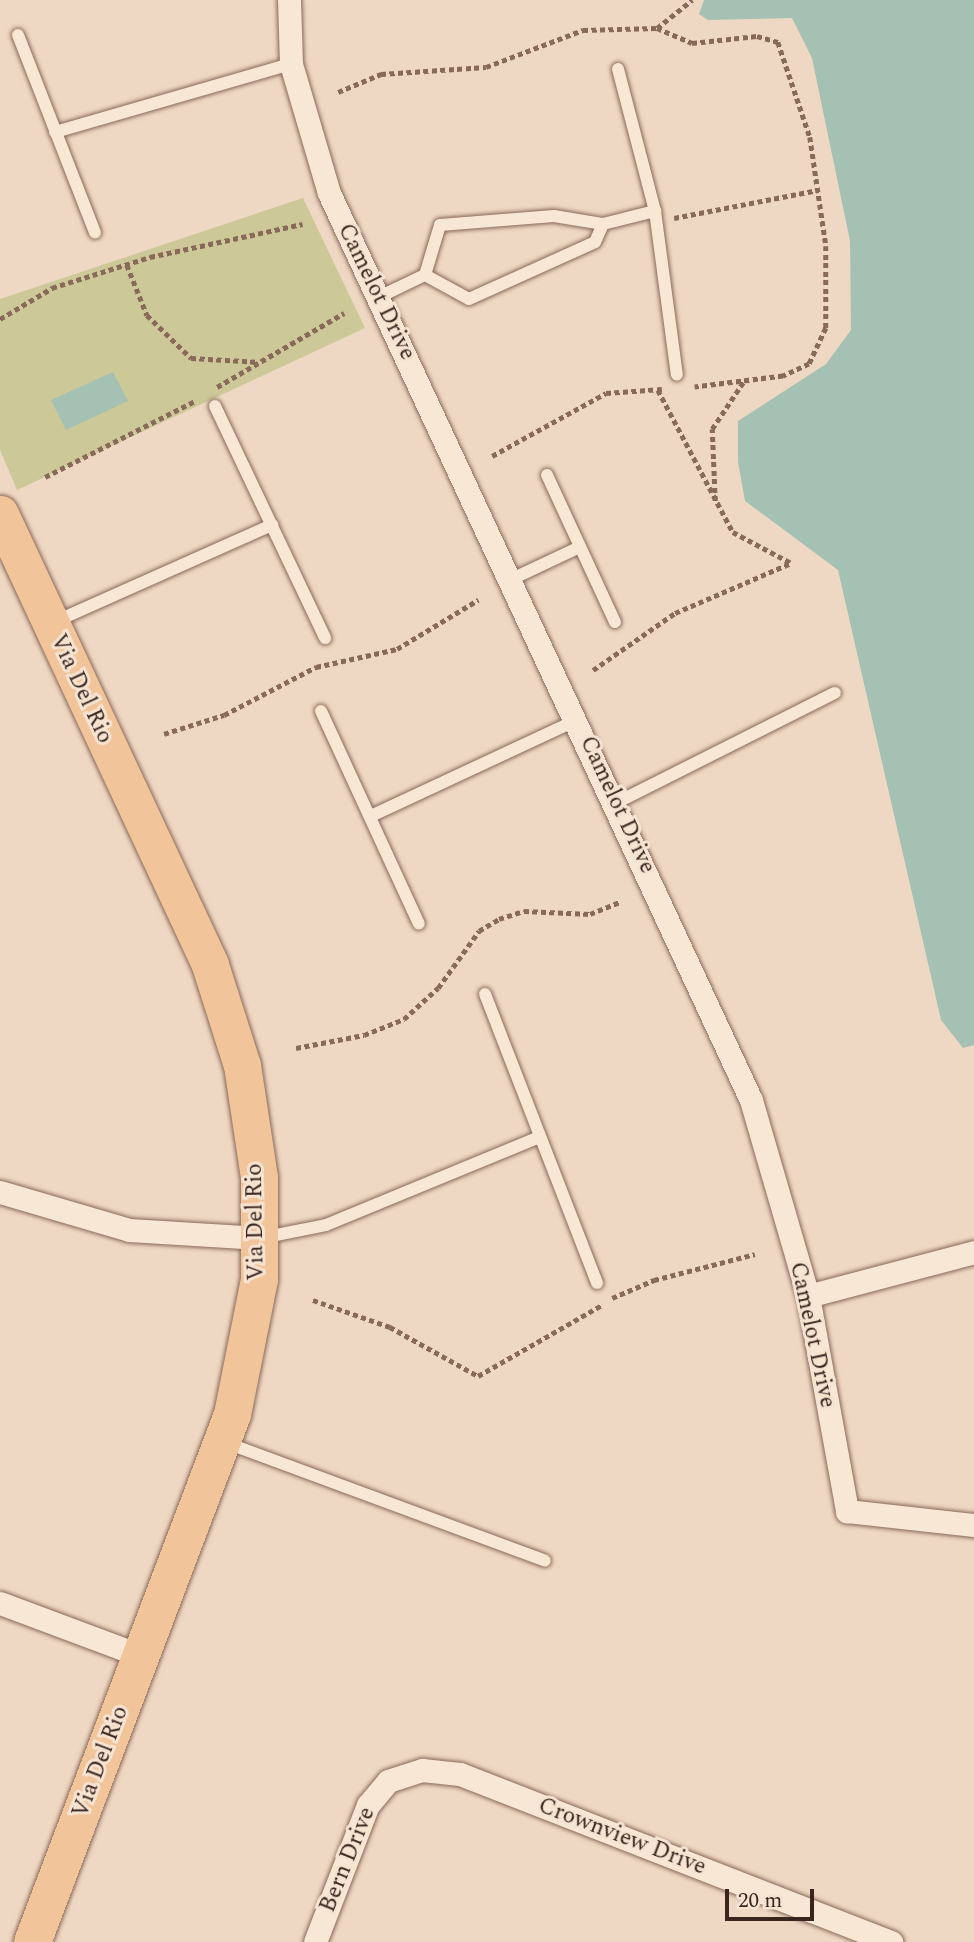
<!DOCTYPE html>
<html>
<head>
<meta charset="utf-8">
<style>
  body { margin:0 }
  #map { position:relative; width:974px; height:1942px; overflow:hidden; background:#efd8c3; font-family:Spectral,serif }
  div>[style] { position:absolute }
  .green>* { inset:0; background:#cdc897 }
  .water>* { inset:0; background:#a5c1b3 }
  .path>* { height:4.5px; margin-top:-2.25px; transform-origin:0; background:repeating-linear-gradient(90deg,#896959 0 5px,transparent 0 8.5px) }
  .roads { filter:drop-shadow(0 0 2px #896959) drop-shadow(0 0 2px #896959) }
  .lane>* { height:12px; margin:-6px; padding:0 6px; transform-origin:6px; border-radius:6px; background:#f9e7d6 }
  .street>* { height:23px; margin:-11.5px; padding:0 11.5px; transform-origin:11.5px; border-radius:11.5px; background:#f9e7d6 }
  .primary>* { height:37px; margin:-18.5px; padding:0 18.5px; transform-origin:18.5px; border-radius:18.5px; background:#f2c49a }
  span { translate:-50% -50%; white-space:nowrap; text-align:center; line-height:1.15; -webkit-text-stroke:6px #f6e4d3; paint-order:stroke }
  .street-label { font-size:23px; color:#39251e }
  .scale { position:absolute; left:725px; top:1889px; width:89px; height:32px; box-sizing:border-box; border:4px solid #39251e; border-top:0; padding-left:9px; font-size:21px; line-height:24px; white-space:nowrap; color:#39251e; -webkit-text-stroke:5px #f6e4d3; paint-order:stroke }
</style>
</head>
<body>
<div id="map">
  <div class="green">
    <i style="clip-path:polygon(303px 198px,365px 328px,17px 490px,0 450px,0 299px)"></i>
  </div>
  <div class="water">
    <i style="clip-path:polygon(704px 0,974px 0,974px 1045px,963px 1048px,941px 1020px,838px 570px,745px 501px,738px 462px,738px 421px,826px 364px,851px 330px,850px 241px,812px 58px,792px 18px,708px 20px,699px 14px)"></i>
    <i style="clip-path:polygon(113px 372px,128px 401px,66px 430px,51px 400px)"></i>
  </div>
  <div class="path">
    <i style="left:657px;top:28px;width:38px;rotate:23deg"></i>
    <i style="left:692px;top:43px;width:65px;rotate:-6.1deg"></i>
    <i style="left:757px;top:36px;width:22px;rotate:16deg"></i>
    <i style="left:778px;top:42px;width:100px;rotate:71.4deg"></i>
    <i style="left:810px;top:137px;width:110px;rotate:81.6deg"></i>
    <i style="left:826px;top:246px;width:82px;rotate:90deg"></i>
    <i style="left:826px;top:328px;width:40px;rotate:115deg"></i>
    <i style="left:809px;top:364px;width:29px;rotate:155deg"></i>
    <i style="left:783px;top:376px;width:89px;rotate:172.9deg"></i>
    <i style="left:338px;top:92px;width:47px;rotate:-22.7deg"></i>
    <i style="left:381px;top:74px;width:105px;rotate:-3.8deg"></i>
    <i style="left:486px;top:67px;width:104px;rotate:-20.9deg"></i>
    <i style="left:583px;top:30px;width:74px;rotate:-1.5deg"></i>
    <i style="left:657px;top:28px;width:45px;rotate:-38.7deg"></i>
    <i style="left:674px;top:218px;width:147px;rotate:-11deg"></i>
    <i style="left:127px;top:265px;width:54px;rotate:68.2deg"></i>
    <i style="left:147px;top:315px;width:62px;rotate:44.3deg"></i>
    <i style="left:191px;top:358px;width:67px;rotate:3.4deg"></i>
    <i style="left:0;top:319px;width:61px;rotate:-30.8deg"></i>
    <i style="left:52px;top:288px;width:103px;rotate:-17.6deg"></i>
    <i style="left:150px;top:257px;width:156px;rotate:-12.2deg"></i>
    <i style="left:217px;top:387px;width:147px;rotate:-30.2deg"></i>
    <i style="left:658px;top:390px;width:161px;rotate:62.2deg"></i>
    <i style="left:733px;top:532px;width:66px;rotate:28.1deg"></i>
    <i style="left:492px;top:456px;width:130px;rotate:-28.9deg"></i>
    <i style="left:606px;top:393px;width:56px;rotate:-4.1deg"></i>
    <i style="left:45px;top:477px;width:168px;rotate:-26.9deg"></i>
    <i style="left:715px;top:501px;width:72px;rotate:-92.4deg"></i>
    <i style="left:712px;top:429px;width:58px;rotate:-56.3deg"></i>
    <i style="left:593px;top:670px;width:100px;rotate:-34.8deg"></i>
    <i style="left:675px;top:613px;width:126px;rotate:-23.3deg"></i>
    <i style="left:164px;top:734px;width:63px;rotate:-17.6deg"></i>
    <i style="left:224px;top:715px;width:104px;rotate:-27.6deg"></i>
    <i style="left:316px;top:667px;width:83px;rotate:-12.5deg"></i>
    <i style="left:397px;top:649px;width:95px;rotate:-31.2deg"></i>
    <i style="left:296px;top:1048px;width:69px;rotate:-10.8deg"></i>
    <i style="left:364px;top:1035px;width:43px;rotate:-21.8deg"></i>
    <i style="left:404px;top:1019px;width:46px;rotate:-42.4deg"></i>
    <i style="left:438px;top:988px;width:70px;rotate:-54.3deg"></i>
    <i style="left:479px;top:931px;width:23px;rotate:-31deg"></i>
    <i style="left:499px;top:919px;width:26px;rotate:-18deg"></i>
    <i style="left:524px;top:911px;width:66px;rotate:2.6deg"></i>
    <i style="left:590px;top:914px;width:31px;rotate:-22deg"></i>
    <i style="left:612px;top:1298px;width:46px;rotate:-23.2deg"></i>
    <i style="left:654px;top:1280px;width:104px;rotate:-14.4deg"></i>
    <i style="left:313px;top:1300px;width:82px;rotate:19.3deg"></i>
    <i style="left:390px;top:1327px;width:101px;rotate:29.1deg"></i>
    <i style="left:478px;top:1376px;width:143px;rotate:-29.8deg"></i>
  </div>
  <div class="roads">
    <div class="lane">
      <i style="left:18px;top:35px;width:212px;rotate:68.7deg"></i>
      <i style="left:618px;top:69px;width:147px;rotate:75.4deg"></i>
      <i style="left:655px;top:211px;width:165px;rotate:82.4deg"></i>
      <i style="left:55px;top:132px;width:246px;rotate:-16.1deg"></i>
      <i style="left:425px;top:275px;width:50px;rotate:28.6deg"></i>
      <i style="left:469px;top:299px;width:138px;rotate:-24.3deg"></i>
      <i style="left:595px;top:242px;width:20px;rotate:-66deg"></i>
      <i style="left:379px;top:297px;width:51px;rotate:-25.6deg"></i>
      <i style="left:425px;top:275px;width:52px;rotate:-73.3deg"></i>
      <i style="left:440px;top:225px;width:114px;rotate:-4.5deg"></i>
      <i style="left:554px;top:216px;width:50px;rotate:9.3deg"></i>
      <i style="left:603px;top:224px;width:54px;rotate:-14deg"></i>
      <i style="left:215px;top:406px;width:257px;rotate:64.6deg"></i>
      <i style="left:547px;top:475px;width:162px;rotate:65.2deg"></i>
      <i style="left:514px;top:578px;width:73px;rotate:-25.2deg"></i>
      <i style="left:54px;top:622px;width:239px;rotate:-24deg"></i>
      <i style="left:321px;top:711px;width:234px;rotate:65.3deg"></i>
      <i style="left:616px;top:803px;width:245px;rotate:-26.7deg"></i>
      <i style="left:371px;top:816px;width:227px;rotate:-25deg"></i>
      <i style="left:485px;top:994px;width:310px;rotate:68.8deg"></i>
      <i style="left:261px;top:1238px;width:66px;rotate:-11.3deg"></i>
      <i style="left:326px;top:1225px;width:230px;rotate:-22.4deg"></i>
      <i style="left:224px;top:1442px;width:342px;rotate:20.3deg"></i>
    </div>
    <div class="street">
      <i style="left:289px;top:0;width:64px;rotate:88.2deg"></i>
      <i style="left:291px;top:64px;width:134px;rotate:73.6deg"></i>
      <i style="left:329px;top:193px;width:1000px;rotate:65.05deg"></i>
      <i style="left:751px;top:1100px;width:204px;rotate:73.8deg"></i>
      <i style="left:808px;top:1296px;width:219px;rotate:79.7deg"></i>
      <i style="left:847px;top:1511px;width:128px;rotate:6.3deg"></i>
      <i style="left:0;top:1192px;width:134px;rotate:16.4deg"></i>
      <i style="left:129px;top:1230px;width:131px;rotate:3.5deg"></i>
      <i style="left:808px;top:1296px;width:172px;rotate:-14.8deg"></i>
      <i style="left:0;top:1603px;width:152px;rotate:20.5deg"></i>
      <i style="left:315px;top:1942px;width:147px;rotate:-68.9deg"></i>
      <i style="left:368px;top:1805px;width:31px;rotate:-50deg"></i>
      <i style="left:388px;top:1781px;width:36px;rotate:-18deg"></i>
      <i style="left:422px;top:1770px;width:38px;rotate:6deg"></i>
      <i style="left:460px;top:1774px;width:463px;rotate:21.3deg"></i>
    </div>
    <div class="primary">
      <i style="left:0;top:514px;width:497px;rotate:65deg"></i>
      <i style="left:210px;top:965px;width:105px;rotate:72.3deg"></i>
      <i style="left:242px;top:1065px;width:113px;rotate:81.4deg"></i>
      <i style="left:259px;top:1177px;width:102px;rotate:90deg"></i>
      <i style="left:259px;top:1279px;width:138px;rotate:101.3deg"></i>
      <i style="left:232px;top:1414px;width:565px;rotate:110.75deg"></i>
    </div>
  </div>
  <div class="street-label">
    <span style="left:376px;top:292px;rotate:64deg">Camelot Drive</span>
    <span style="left:81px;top:689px;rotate:65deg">Via Del Rio</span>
    <span style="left:617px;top:805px;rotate:65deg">Camelot Drive</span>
    <span style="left:256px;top:1222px;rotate:-91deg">Via Del Rio</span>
    <span style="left:812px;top:1335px;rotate:78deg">Camelot Drive</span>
    <span style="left:101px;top:1762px;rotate:-69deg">Via Del Rio</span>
    <span style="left:622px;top:1837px;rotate:21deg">Crownview Drive</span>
    <span style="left:348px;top:1860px;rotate:-68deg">Bern Drive</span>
  </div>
  <div class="scale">20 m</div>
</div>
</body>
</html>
